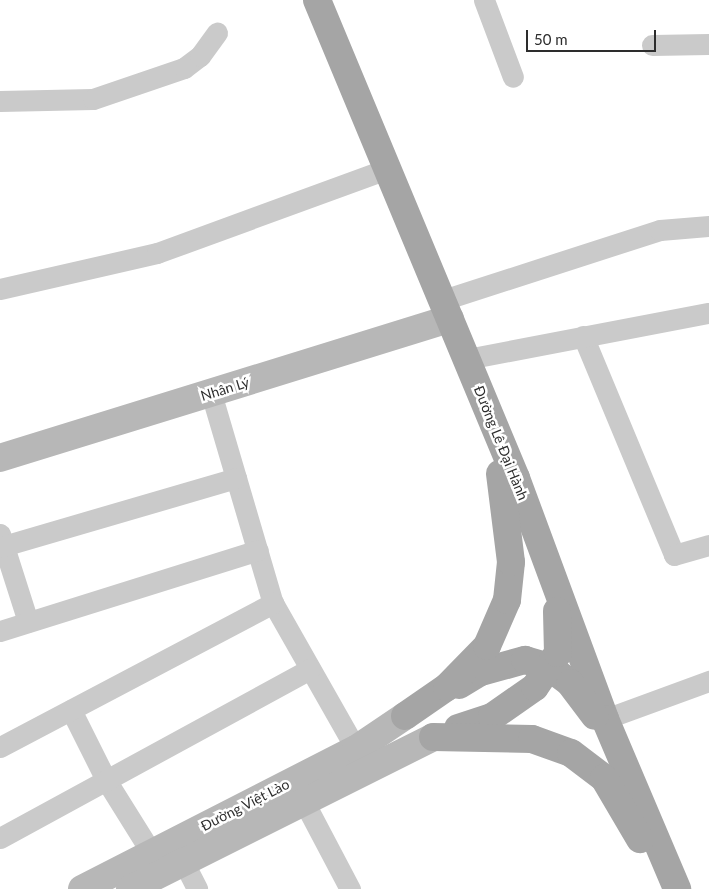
<!DOCTYPE html>
<html>
<head>
<meta charset="utf-8">
<style>
  body { margin:0 }
  #map { position:relative; width:709px; height:889px; overflow:hidden; background:#fff; font-family:Lato,sans-serif }
  div>[style] { position:absolute }
  .street>* { height:21px; margin:-10.5px; padding:0 10.5px; transform-origin:10.5px; border-radius:10.5px; background:#cacaca }
  .secondary>* { height:28px; margin:-14px; padding:0 14px; transform-origin:14px; border-radius:14px; background:#b7b7b7 }
  .primary>* { height:28px; margin:-14px; padding:0 14px; transform-origin:14px; border-radius:14px; background:#a5a5a5 }
  span { translate:-50% -50%; white-space:nowrap; text-align:center; line-height:1.15; -webkit-text-stroke:5px #fff; paint-order:stroke }
  .street-label { font-size:14px; color:#2d2d2d }
  .scale { position:absolute; left:526px; top:30px; width:130px; height:22px; box-sizing:border-box; border:2px solid #2d2d2d; border-top:0; padding-left:6px; font-size:15px; line-height:18px; white-space:nowrap; color:#2d2d2d; -webkit-text-stroke:4px #fff; paint-order:stroke }
</style>
</head>
<body>
<div id="map">
  <div class="street">
    <i style="left:484px;top:0;width:82px;rotate:69.4deg"></i>
    <i style="left:652px;top:45px;width:57px;rotate:-1deg"></i>
    <i style="left:0;top:101px;width:93px;rotate:-1.2deg"></i>
    <i style="left:93px;top:99px;width:96px;rotate:-18.8deg"></i>
    <i style="left:184px;top:68px;width:20px;rotate:-37deg"></i>
    <i style="left:200px;top:56px;width:29px;rotate:-54deg"></i>
    <i style="left:0;top:289px;width:161px;rotate:-12.9deg"></i>
    <i style="left:157px;top:253px;width:245px;rotate:-20.1deg"></i>
    <i style="left:443px;top:300px;width:228px;rotate:-17.9deg"></i>
    <i style="left:660px;top:230px;width:49px;rotate:-4.7deg"></i>
    <i style="left:583px;top:336px;width:237px;rotate:67.4deg"></i>
    <i style="left:674px;top:555px;width:36px;rotate:-16deg"></i>
    <i style="left:467px;top:359px;width:246px;rotate:-10.8deg"></i>
    <i style="left:211px;top:393px;width:219px;rotate:73.6deg"></i>
    <i style="left:273px;top:603px;width:168px;rotate:60.4deg"></i>
    <i style="left:0;top:534px;width:92px;rotate:72.3deg"></i>
    <i style="left:0;top:547px;width:246px;rotate:-16.3deg"></i>
    <i style="left:0;top:631px;width:270px;rotate:-17.4deg"></i>
    <i style="left:71px;top:710px;width:78px;rotate:63.4deg"></i>
    <i style="left:106px;top:780px;width:85px;rotate:58deg"></i>
    <i style="left:605px;top:719px;width:111px;rotate:-20.1deg"></i>
    <i style="left:0;top:747px;width:309px;rotate:-27.8deg"></i>
    <i style="left:302px;top:798px;width:103px;rotate:62.2deg"></i>
    <i style="left:0;top:838px;width:353px;rotate:-28.6deg"></i>
    <i style="left:183px;top:861px;width:31px;rotate:63deg"></i>
  </div>
  <div class="secondary">
    <i style="left:0;top:458px;width:471px;rotate:-17.2deg"></i>
    <i style="left:82px;top:889px;width:308px;rotate:-27.1deg"></i>
    <i style="left:356px;top:749px;width:59px;rotate:-34deg"></i>
    <i style="left:130px;top:889px;width:339px;rotate:-26.6deg"></i>
  </div>
  <div class="primary">
    <i style="left:317px;top:0;width:518px;rotate:67.4deg"></i>
    <i style="left:516px;top:478px;width:257px;rotate:69.7deg"></i>
    <i style="left:605px;top:719px;width:185px;rotate:67deg"></i>
    <i style="left:459px;top:685px;width:26px;rotate:-31deg"></i>
    <i style="left:481px;top:672px;width:46px;rotate:-15.3deg"></i>
    <i style="left:525px;top:660px;width:25px;rotate:16deg"></i>
    <i style="left:549px;top:667px;width:26px;rotate:37deg"></i>
    <i style="left:570px;top:683px;width:41px;rotate:52.9deg"></i>
    <i style="left:405px;top:716px;width:51px;rotate:-34.6deg"></i>
    <i style="left:447px;top:687px;width:57px;rotate:-45.7deg"></i>
    <i style="left:487px;top:646px;width:50px;rotate:-66.5deg"></i>
    <i style="left:507px;top:600px;width:38px;rotate:-84deg"></i>
    <i style="left:511px;top:562px;width:89px;rotate:-97.1deg"></i>
    <i style="left:458px;top:728px;width:36px;rotate:-18deg"></i>
    <i style="left:492px;top:717px;width:52px;rotate:-34.9deg"></i>
    <i style="left:535px;top:687px;width:41px;rotate:-55.9deg"></i>
    <i style="left:558px;top:653px;width:42px;rotate:-91.4deg"></i>
    <i style="left:433px;top:737px;width:99px;rotate:1.2deg"></i>
    <i style="left:532px;top:739px;width:41px;rotate:19.7deg"></i>
    <i style="left:571px;top:753px;width:41px;rotate:37.1deg"></i>
    <i style="left:604px;top:778px;width:71px;rotate:59.5deg"></i>
  </div>
  <div class="street-label">
    <span style="left:225px;top:389px;rotate:-17deg">Nhân Lý</span>
    <span style="left:501px;top:443px;rotate:68deg">Đường Lê Đại Hành</span>
    <span style="left:245px;top:805px;rotate:-27deg">Đường Việt Lào</span>
  </div>
  <div class="scale">50 m</div>
</div>
</body>
</html>
